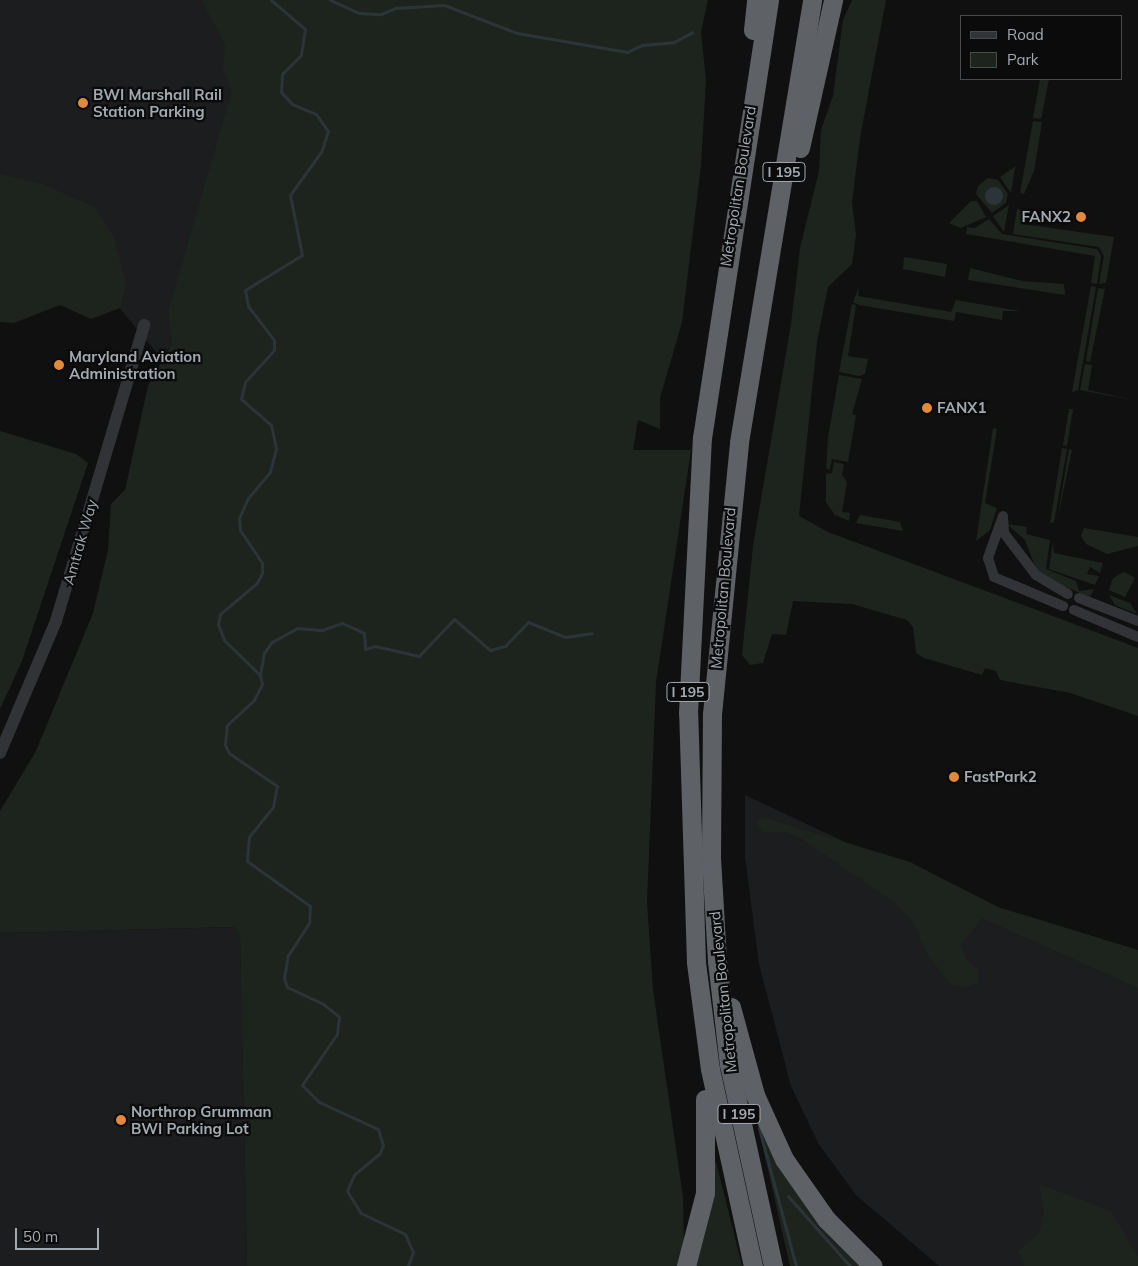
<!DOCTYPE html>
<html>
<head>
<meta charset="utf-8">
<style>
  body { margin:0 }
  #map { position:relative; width:1138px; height:1266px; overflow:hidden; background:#101011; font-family:Mulish,sans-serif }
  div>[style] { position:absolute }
  .built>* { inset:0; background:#1c1d1e }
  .green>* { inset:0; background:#1d241d }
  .water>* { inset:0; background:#2b3539 }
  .round { border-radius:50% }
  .stream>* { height:3px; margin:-1.5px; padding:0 1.5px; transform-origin:1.5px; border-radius:1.5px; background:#2b3539 }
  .minor>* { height:10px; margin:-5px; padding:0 5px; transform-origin:5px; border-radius:5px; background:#313336 }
  .tertiary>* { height:12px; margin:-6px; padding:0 6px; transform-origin:6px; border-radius:6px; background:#313336 }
  .motorway>* { height:19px; margin:-9.5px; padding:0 9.5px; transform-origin:9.5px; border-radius:9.5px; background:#5e6267 }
  .dots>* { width:14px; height:14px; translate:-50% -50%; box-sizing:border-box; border:2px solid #0b0b0c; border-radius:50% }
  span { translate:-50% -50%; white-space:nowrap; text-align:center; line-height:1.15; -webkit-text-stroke:4.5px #0b0b0c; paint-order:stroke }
  .shield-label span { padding:1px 4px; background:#0b0b0c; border:1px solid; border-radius:4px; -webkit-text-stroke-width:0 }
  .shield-label { font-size:14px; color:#a2aab1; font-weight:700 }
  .poi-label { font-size:15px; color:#a2aab1; font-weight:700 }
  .left { translate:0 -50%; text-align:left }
  .right { translate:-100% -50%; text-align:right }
  .street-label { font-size:15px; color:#a2aab1 }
  .legend { position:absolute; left:960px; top:15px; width:162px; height:65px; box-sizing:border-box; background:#0b0b0c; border:1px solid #474b4e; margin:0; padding:6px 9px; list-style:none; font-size:15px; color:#a2aab1 }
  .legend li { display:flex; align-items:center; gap:10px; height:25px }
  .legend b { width:25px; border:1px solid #474b4e }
  .scale { position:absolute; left:15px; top:1228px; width:84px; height:22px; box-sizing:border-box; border:2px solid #a2aab1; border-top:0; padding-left:6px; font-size:15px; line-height:18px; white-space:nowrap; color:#a2aab1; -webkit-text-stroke:4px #0b0b0c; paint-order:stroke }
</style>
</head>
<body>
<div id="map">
  <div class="built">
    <i style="clip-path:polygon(0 0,219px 0,244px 90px,176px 339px,161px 358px,112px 299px,0 189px)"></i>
    <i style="clip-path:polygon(745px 795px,1138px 979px,1138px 1266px,939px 1266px,856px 1195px,818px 1143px,791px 1086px,759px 964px,745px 857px)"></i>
    <i style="clip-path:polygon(240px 927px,247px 1266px,0 1266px,0 933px)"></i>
  </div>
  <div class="green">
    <i style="clip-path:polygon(201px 0,708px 0,701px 32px,706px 80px,701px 166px,682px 322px,660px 398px,660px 429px,638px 420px,633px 450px,691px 450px,656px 682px,647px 902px,653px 990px,683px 1197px,684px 1248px,680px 1266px,247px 1266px,240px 936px,234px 927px,0 933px,0 811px,36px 751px,93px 613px,108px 550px,111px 504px,125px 490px,148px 386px,172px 343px,168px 312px,230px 98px,231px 89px,223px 70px,225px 44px)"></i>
    <i style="clip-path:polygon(852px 0,886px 0,860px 138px,852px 202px,856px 235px,852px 264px,828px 287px,817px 342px,799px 516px,828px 532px,1138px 648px,1138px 716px,1070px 693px,1000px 680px,996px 671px,985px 668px,982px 675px,924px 658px,916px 653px,913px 627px,907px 620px,852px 604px,793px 601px,786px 635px,772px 634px,763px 663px,750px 665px,742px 655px,753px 546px,791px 324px,800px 248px,819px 171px,821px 130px,833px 96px,843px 20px)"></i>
    <i style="clip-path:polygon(1040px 79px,1049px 79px,1041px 119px,1033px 118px)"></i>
    <i style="clip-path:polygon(1033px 121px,1042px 122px,1034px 171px,1024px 194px,1020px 193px)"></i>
    <i style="clip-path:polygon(1016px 166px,1015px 168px,1011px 193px,1000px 177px)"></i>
    <i style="clip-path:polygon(0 174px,42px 184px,95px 207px,114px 237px,126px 284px,120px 308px,91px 319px,60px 305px,14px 323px,0 322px)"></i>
    <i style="clip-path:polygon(988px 178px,998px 180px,1008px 194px,1006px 203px,992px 213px,976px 194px,978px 186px)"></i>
    <i style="clip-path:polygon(971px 201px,977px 201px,986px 217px,961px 228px,949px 223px)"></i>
    <i style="clip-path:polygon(1009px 205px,1004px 232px,993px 216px)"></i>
    <i style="clip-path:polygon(1017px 209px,1025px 210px,1023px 224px,1114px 237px,1106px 283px,1099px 284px,1104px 256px,1099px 247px,1013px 234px)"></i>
    <i style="clip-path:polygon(989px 219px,1002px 234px,1097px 249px,1101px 256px,1097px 284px,1091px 283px,1095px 256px,966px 234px,967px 227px,975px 228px)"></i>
    <i style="clip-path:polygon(904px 257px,947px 264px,945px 277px,903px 269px)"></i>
    <i style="clip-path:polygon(970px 268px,1022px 281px,1064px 284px,1065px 295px,968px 280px)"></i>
    <i style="clip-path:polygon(1091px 286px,1096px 287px,1078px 390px,1072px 392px)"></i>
    <i style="clip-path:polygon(859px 287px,858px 296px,951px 312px,956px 300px,1020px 311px,1003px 311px,1002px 320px,956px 312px,954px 321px,859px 305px,853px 302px)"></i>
    <i style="clip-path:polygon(1098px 288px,1105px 289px,1090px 362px,1086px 361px)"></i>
    <i style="clip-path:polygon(852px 304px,856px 305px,848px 356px,868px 359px,865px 374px,859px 376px,839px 372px)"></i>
    <i style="clip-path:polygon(1085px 364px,1092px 365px,1088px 390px,1138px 401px,1080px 390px)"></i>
    <i style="clip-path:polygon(839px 375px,862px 379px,852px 414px,856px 415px,848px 462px,832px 459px,830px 470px,826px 468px,828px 437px)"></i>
    <i style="clip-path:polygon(1069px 409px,1073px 409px,1067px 446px,1063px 445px)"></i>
    <i style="clip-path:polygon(993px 428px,997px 429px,985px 503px,997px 508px,990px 530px,976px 541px)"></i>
    <i style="clip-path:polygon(0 431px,76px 454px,88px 463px,22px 661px,0 709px)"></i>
    <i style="clip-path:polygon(1062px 448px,1067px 449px,1054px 522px,1050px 523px)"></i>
    <i style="clip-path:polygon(1069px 449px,1072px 450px,1057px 521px)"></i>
    <i style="clip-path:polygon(834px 462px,844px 464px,842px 475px,847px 482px,842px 512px,850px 513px,849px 521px,835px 515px,826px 502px,826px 474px,832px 473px)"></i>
    <i style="clip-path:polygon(860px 515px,900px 522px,903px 531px,856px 523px)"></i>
    <i style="clip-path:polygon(1007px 524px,1027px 527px,1026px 534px,1050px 540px,1046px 569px,1076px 581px,1079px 591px,1094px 589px,1090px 597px,1046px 579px,1035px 566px,1025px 540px)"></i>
    <i style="clip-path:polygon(1084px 528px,1138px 537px,1138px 546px,1107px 554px,1086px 544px,1081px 536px)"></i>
    <i style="clip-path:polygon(1053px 542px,1054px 553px,1103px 563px,1100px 573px,1090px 567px,1087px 574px,1099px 576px,1095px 585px,1049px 569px)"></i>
    <i style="clip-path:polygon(1124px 572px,1135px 578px,1125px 597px,1109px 590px,1113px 578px)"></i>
    <i style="clip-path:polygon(1109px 595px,1130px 603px,1137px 614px,1115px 605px)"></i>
    <i style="clip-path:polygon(762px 817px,910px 862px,998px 907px,1138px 950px,1138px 988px,982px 918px,961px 945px,966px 959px,978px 970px,978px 983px,967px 987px,950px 984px,928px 955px,911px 919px,893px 901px,802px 839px,786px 832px,763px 832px,756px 823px)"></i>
    <i style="clip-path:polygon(755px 1113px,863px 1266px,790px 1266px)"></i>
    <i style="clip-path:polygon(714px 1160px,716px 1162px,742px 1266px,693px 1266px)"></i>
    <i style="clip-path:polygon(1039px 1184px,1111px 1211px,1138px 1256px,1138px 1266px,1024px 1266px,1018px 1251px,1039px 1234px,1044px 1212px)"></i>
  </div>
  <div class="water">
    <i class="round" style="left:985px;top:187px;width:18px;height:18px"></i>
  </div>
  <div class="stream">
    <i style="left:271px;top:0;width:45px;rotate:40.5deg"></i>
    <i style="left:305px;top:29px;width:26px;rotate:99deg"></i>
    <i style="left:301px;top:55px;width:27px;rotate:135deg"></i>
    <i style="left:282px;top:74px;width:18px;rotate:93deg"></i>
    <i style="left:281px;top:92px;width:16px;rotate:47deg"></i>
    <i style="left:292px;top:104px;width:26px;rotate:23deg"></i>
    <i style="left:316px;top:114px;width:21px;rotate:55deg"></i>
    <i style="left:328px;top:131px;width:22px;rotate:108deg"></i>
    <i style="left:321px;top:152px;width:53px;rotate:125.8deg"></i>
    <i style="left:290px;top:195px;width:61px;rotate:78.7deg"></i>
    <i style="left:302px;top:255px;width:67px;rotate:148.4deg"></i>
    <i style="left:245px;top:290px;width:16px;rotate:79deg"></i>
    <i style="left:248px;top:306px;width:43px;rotate:52.6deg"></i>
    <i style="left:274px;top:340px;width:10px;rotate:90deg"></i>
    <i style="left:274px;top:350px;width:43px;rotate:132.2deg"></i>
    <i style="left:245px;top:382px;width:17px;rotate:103deg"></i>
    <i style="left:241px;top:399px;width:40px;rotate:41deg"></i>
    <i style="left:271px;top:425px;width:25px;rotate:78deg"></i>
    <i style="left:276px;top:449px;width:24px;rotate:105deg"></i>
    <i style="left:270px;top:472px;width:34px;rotate:130deg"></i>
    <i style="left:248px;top:498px;width:22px;rotate:114deg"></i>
    <i style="left:239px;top:518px;width:12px;rotate:85deg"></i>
    <i style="left:240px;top:530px;width:40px;rotate:56deg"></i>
    <i style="left:262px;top:563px;width:10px;rotate:90deg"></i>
    <i style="left:262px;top:573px;width:11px;rotate:117deg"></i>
    <i style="left:257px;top:583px;width:48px;rotate:140deg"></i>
    <i style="left:220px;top:614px;width:10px;rotate:101deg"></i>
    <i style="left:218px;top:624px;width:17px;rotate:69deg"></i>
    <i style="left:224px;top:640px;width:50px;rotate:44.2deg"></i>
    <i style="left:260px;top:675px;width:9px;rotate:77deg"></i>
    <i style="left:262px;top:684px;width:18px;rotate:117deg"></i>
    <i style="left:254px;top:700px;width:37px;rotate:137deg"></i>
    <i style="left:227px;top:725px;width:20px;rotate:96deg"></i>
    <i style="left:225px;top:745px;width:9px;rotate:63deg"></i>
    <i style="left:229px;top:753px;width:58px;rotate:34.5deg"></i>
    <i style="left:277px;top:786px;width:21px;rotate:101deg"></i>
    <i style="left:273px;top:807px;width:38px;rotate:129deg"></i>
    <i style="left:249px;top:837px;width:24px;rotate:95deg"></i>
    <i style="left:247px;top:861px;width:77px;rotate:35.5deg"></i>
    <i style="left:310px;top:906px;width:17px;rotate:93deg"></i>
    <i style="left:309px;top:923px;width:38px;rotate:123deg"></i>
    <i style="left:288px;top:955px;width:23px;rotate:100deg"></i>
    <i style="left:284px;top:978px;width:9px;rotate:72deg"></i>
    <i style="left:287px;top:987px;width:38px;rotate:25deg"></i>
    <i style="left:322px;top:1003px;width:22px;rotate:39deg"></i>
    <i style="left:339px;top:1017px;width:17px;rotate:97deg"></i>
    <i style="left:337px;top:1034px;width:62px;rotate:124.5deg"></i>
    <i style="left:302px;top:1085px;width:24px;rotate:45deg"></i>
    <i style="left:319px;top:1102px;width:65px;rotate:24.6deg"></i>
    <i style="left:378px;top:1129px;width:17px;rotate:73deg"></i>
    <i style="left:383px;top:1145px;width:9px;rotate:111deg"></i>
    <i style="left:380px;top:1153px;width:34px;rotate:140deg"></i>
    <i style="left:354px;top:1175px;width:17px;rotate:114deg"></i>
    <i style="left:347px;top:1191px;width:26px;rotate:58deg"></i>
    <i style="left:361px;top:1213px;width:49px;rotate:25.5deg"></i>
    <i style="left:405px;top:1234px;width:20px;rotate:66deg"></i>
    <i style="left:413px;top:1252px;width:15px;rotate:110deg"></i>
    <i style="left:330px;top:0;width:32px;rotate:24deg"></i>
    <i style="left:359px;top:13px;width:22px;rotate:3deg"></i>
    <i style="left:381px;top:14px;width:15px;rotate:-23deg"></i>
    <i style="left:395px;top:8px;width:49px;rotate:-3.5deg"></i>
    <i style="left:444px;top:5px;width:78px;rotate:21deg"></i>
    <i style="left:517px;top:33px;width:112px;rotate:9.8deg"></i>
    <i style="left:627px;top:52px;width:17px;rotate:-25deg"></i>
    <i style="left:642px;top:45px;width:32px;rotate:-5deg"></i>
    <i style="left:674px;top:42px;width:21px;rotate:-28deg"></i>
    <i style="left:260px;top:675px;width:22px;rotate:-80deg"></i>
    <i style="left:264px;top:653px;width:14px;rotate:-54deg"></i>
    <i style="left:272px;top:642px;width:29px;rotate:-29deg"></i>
    <i style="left:297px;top:628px;width:25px;rotate:5deg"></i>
    <i style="left:322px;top:630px;width:21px;rotate:-19deg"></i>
    <i style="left:342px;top:623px;width:24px;rotate:24deg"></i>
    <i style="left:364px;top:633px;width:16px;rotate:86deg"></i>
    <i style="left:365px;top:649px;width:10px;rotate:-17deg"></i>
    <i style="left:375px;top:646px;width:45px;rotate:12.8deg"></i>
    <i style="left:419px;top:656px;width:51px;rotate:-46.6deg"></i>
    <i style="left:454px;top:619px;width:48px;rotate:40.7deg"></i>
    <i style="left:490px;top:650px;width:16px;rotate:-15deg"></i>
    <i style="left:505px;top:646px;width:33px;rotate:-46deg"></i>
    <i style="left:528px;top:622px;width:40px;rotate:22deg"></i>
    <i style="left:565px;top:637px;width:27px;rotate:-8deg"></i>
    <i style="left:759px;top:1128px;width:143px;rotate:75deg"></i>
    <i style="left:788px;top:1196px;width:94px;rotate:48.5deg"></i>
  </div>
  <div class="minor">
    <i style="left:1003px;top:516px;width:45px;rotate:109.7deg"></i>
    <i style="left:988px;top:558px;width:20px;rotate:72deg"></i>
    <i style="left:994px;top:577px;width:75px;rotate:22.8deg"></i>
    <i style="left:1003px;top:517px;width:16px;rotate:86deg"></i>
    <i style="left:1004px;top:533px;width:53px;rotate:52.7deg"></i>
    <i style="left:1036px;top:575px;width:37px;rotate:31deg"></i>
    <i style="left:1079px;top:598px;width:63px;rotate:21.3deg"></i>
    <i style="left:1074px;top:610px;width:69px;rotate:22.9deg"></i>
  </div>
  <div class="tertiary">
    <i style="left:0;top:753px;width:143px;rotate:-67deg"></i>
    <i style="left:56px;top:621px;width:309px;rotate:-73.4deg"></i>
  </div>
  <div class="motorway">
    <i style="left:753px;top:30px;width:30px;rotate:-84deg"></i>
    <i style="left:800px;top:148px;width:152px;rotate:-77.4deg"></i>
    <i style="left:731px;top:1007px;width:91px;rotate:74.7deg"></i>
    <i style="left:755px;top:1095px;width:70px;rotate:65.6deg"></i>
    <i style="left:784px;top:1159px;width:73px;rotate:55deg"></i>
    <i style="left:826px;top:1219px;width:66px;rotate:45deg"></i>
    <i style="left:686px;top:1266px;width:75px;rotate:-75.4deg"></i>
    <i style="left:705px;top:1193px;width:94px;rotate:-90deg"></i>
    <i style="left:753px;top:1266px;width:202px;rotate:-102.3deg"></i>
    <i style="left:710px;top:1069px;width:108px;rotate:-97.5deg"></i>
    <i style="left:696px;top:962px;width:249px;rotate:-91.8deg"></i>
    <i style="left:688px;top:713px;width:275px;rotate:-87.1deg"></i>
    <i style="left:702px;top:438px;width:443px;rotate:-81.3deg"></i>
    <i style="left:773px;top:1266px;width:206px;rotate:-102.3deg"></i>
    <i style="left:729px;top:1065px;width:105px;rotate:-96.6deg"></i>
    <i style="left:717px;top:961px;width:104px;rotate:-93.3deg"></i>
    <i style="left:711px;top:857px;width:143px;rotate:-89.6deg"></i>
    <i style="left:712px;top:714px;width:273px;rotate:-84.3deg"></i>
    <i style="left:739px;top:442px;width:448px;rotate:-80.6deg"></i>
  </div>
  <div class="dots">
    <i style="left:83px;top:103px;background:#e28a38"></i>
    <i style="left:1081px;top:217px;background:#e28a38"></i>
    <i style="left:59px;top:365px;background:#e28a38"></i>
    <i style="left:927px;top:408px;background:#e28a38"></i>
    <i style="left:954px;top:777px;background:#e28a38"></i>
    <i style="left:121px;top:1120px;background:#e28a38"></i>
  </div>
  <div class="shield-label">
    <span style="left:784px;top:172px">I 195</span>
    <span style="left:688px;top:692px">I 195</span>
    <span style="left:739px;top:1114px">I 195</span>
  </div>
  <div class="poi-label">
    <span class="left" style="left:93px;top:103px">BWI Marshall Rail<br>Station Parking</span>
    <span class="right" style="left:1071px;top:217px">FANX2</span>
    <span class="left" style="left:69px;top:365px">Maryland Aviation<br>Administration</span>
    <span class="left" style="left:937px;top:408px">FANX1</span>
    <span class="left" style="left:964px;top:777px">FastPark2</span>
    <span class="left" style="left:131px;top:1120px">Northrop Grumman<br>BWI Parking Lot</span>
  </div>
  <div class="street-label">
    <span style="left:738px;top:186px;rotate:-81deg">Metropolitan Boulevard</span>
    <span style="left:80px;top:542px;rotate:-74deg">Amtrak Way</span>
    <span style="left:723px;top:588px;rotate:-85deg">Metropolitan Boulevard</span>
    <span style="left:723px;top:992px;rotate:-96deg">Metropolitan Boulevard</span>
  </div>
  <ul class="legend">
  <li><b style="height:6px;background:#313336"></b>Road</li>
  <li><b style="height:14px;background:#1d241d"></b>Park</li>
  </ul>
  <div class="scale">50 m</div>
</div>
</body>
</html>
